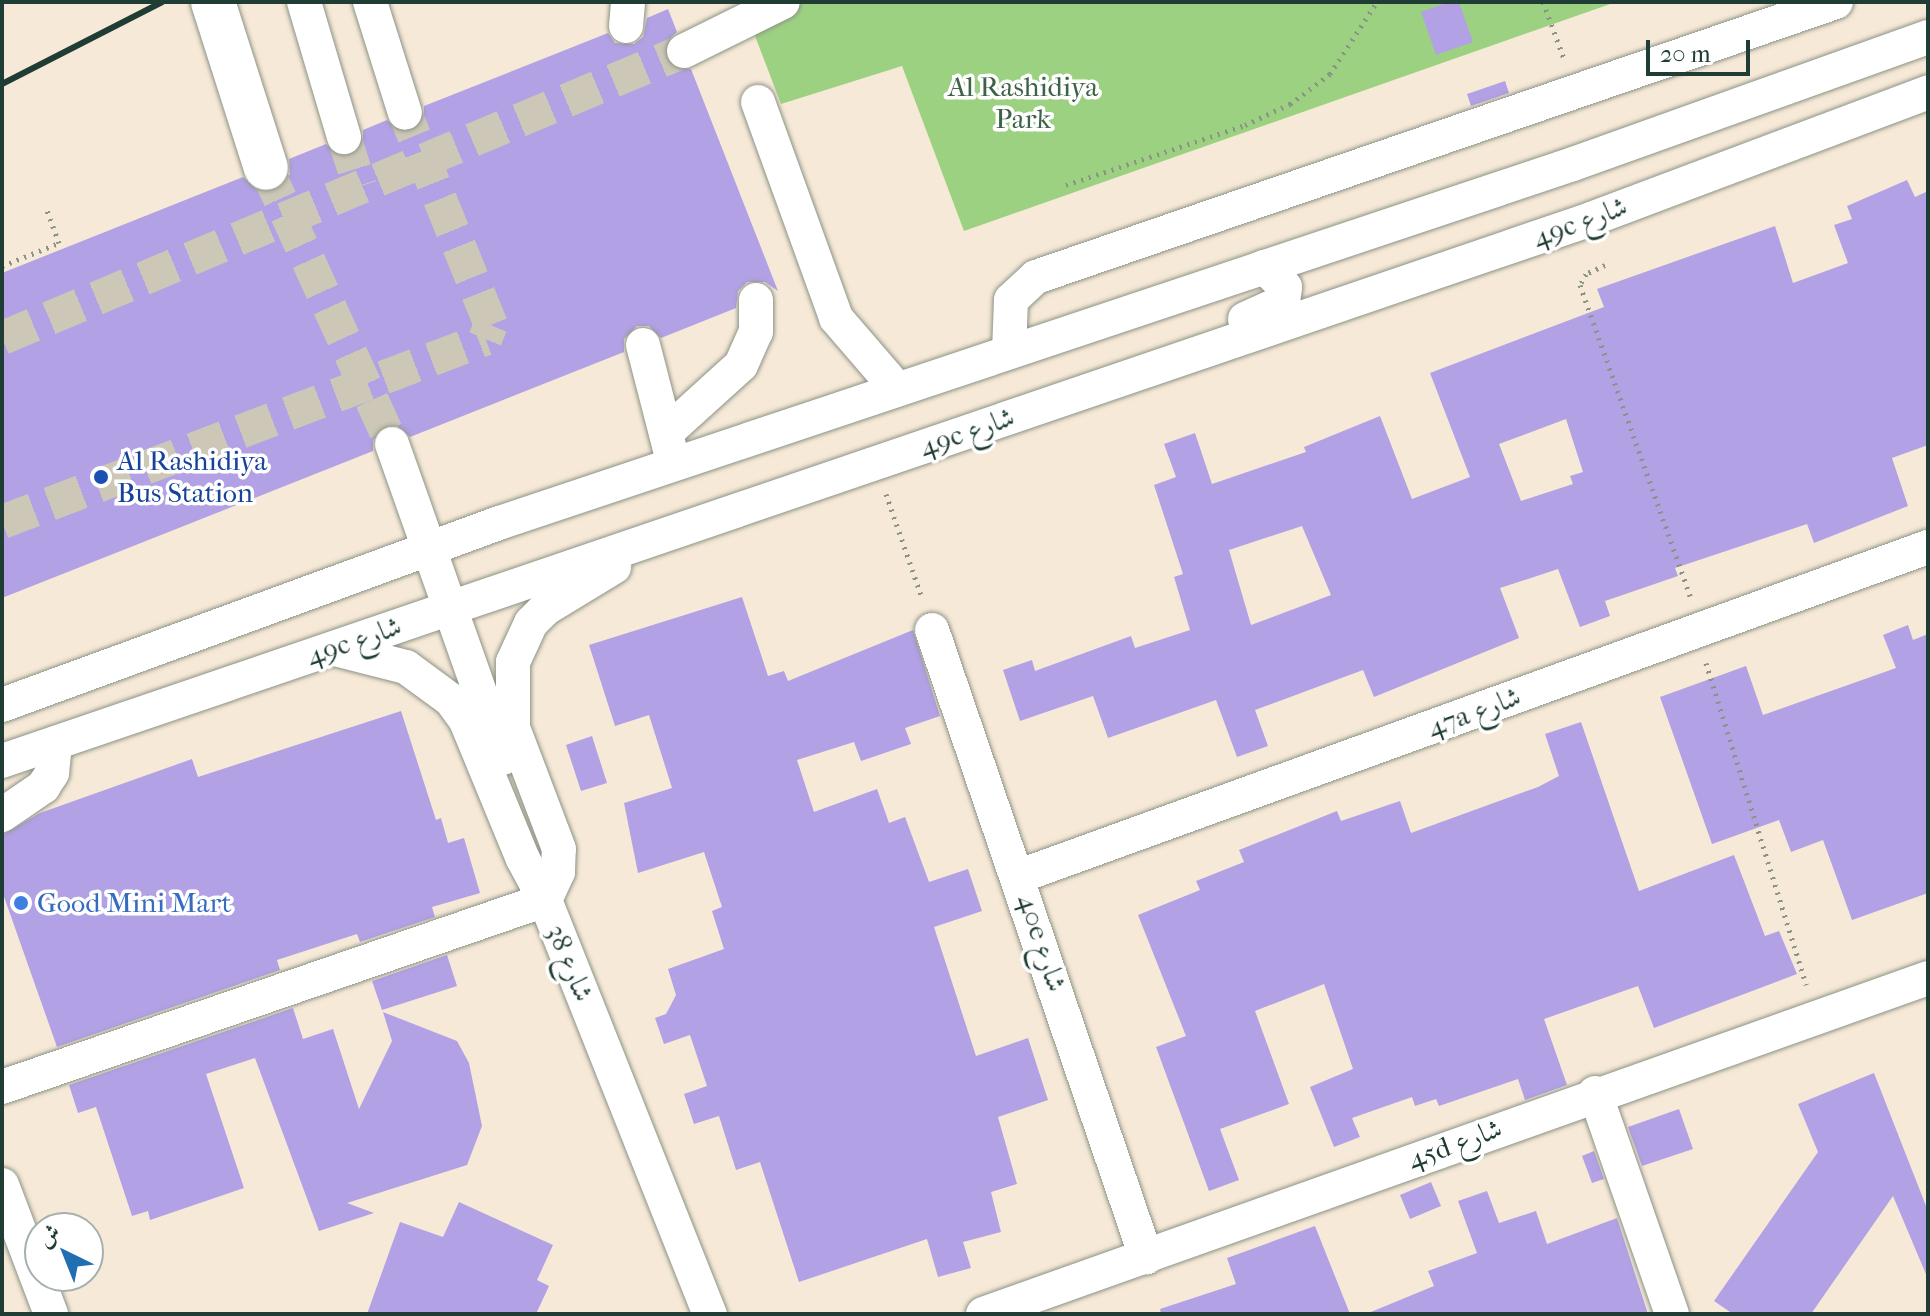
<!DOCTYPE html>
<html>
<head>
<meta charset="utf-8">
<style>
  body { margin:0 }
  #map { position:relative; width:1930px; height:1316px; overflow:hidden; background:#f7e9d7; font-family:"IM FELL French Canon",Amiri,serif }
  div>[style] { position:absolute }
  .green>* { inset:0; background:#9dd182 }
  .building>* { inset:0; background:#b2a1e5 }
  .minor-tunnel>* { height:34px; margin-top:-17px; transform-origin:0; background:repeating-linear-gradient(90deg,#ccc7b6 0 34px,transparent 0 51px) }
  .path>* { height:5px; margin-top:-2.5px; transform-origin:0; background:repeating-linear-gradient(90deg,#8b9386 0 2px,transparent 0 8px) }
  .roads { filter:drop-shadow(0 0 2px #8b9386) drop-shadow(0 0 2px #8b9386) }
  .minor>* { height:34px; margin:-17px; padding:0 17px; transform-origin:17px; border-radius:17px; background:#fff }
  .highway>* { height:44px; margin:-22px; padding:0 22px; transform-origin:22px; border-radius:22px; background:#fff }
  .rail>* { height:6px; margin:-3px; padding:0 3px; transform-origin:3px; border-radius:3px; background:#1f3d34 }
  .dots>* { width:22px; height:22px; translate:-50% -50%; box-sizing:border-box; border:4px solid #fff; border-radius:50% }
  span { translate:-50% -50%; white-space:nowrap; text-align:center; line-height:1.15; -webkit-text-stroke:7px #fff; paint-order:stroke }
  .park-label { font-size:28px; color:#3e6248 }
  .street-label { font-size:28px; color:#1f3d34 }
  .transit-label { font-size:28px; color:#164399 }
  .left { translate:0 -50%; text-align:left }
  .shop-label { font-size:28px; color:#366cbe }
  .frame { position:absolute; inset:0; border:4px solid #1f3d34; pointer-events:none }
  .north { position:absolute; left:24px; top:1212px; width:80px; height:80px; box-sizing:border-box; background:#fff; border:2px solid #a5b1ae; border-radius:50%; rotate:317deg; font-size:22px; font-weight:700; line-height:32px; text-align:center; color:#1f3d34 }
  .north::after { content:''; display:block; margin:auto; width:28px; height:36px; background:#1f6fb2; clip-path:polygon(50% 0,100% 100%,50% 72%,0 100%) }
  .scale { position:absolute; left:1646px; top:40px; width:104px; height:36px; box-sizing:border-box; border:4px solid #1f3d34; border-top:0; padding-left:10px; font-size:24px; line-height:28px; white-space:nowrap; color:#1f3d34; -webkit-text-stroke:6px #fff; paint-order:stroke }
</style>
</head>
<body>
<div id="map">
  <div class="green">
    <i style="clip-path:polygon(742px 2px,1616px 2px,964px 231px,902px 66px,781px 104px)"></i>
  </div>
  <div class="building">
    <i style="clip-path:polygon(1449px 2px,1459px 2px,1473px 42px,1436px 55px,1421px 12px)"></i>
    <i style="clip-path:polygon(668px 9px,677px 32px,667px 41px,666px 59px,674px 68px,691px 69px,778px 291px,765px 282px,747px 282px,738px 291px,736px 308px,661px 338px,649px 326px,637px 326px,624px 339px,624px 352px,410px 437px,396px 425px,385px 426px,373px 440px,373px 451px,2px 598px,2px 273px,243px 177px,260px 192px,274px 191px,290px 174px,289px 159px,326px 144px,339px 156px,350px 156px,363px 142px,363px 130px,387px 120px,400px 132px,412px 132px,424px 118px,424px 106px,608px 33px,615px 43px,634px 44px,643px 37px,647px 18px)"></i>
    <i style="clip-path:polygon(1505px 81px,1509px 93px,1471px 106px,1467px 94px)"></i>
    <i style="clip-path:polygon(evenodd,1907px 180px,1915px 197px,1928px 191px,1928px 445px,1892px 458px,1908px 506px,1814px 543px,1807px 524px,1675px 568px,1678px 576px,1605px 601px,1610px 616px,1580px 627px,1558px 569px,1500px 588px,1519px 638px,1374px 697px,1363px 670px,1255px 710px,1268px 746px,1237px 757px,1216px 700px,1108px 738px,1093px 696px,1020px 721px,1003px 670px,1032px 660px,1035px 671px,1131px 636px,1135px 648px,1190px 630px,1174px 577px,1183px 574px,1154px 485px,1176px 477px,1164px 444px,1195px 433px,1212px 484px,1306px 452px,1304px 447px,1380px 416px,1412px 499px,1470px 477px,1430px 373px,1604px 307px,1597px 289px,1775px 226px,1793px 283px,1848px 263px,1834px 225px,1852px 219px,1847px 206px,1907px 180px,1566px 419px,1583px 472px,1570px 476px,1573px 484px,1521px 501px,1499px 444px,1566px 419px,1907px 180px,1302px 526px,1331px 595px,1251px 625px,1229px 550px,1302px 526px)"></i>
    <i style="clip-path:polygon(742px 597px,768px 676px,784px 671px,788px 681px,913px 630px,940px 716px,905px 728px,911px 744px,861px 761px,854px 742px,797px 760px,814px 812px,877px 789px,889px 823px,905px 817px,929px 882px,968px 869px,982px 911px,934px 927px,976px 1056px,1028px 1038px,1048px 1100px,998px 1117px,1017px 1184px,991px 1192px,1001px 1232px,963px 1242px,971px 1268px,938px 1277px,927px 1239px,799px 1282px,760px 1162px,736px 1170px,719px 1116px,694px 1124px,684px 1094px,707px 1086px,690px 1035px,664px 1044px,655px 1018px,666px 1014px,676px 995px,668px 969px,724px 949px,712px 911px,722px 907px,704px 852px,638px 873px,624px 803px,672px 788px,649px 715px,615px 726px,589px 645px)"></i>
    <i style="clip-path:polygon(1908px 625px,1913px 640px,1928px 634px,1928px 893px,1852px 920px,1823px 840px,1791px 852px,1779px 820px,1712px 844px,1660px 697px,1746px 666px,1763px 715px,1896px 668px,1883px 635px)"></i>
    <i style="clip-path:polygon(401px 711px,436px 820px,441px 818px,448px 843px,464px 838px,480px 893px,432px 907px,435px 917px,360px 942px,357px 934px,277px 960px,280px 970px,57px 1047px,2px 891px,2px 835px,40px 813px,192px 759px,198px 777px)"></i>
    <i style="clip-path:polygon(1581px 722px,1639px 891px,1734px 855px,1765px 936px,1779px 931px,1797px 974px,1654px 1028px,1638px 986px,1544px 1019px,1567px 1085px,1525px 1100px,1518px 1079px,1439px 1106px,1436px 1099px,1415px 1106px,1412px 1097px,1352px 1118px,1360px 1137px,1334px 1147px,1310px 1087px,1353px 1069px,1324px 984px,1255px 1011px,1289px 1104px,1220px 1129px,1239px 1180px,1209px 1191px,1156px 1047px,1186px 1036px,1138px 915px,1200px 890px,1196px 881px,1244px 862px,1239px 850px,1337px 811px,1341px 821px,1400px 801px,1411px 833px,1538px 787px,1559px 776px,1545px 734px)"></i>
    <i style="clip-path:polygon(592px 736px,607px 783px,581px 791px,566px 745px)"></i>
    <i style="clip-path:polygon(447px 955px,457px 986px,382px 1010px,372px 981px)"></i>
    <i style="clip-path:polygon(293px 1008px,303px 1039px,333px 1029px,359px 1109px,392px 1041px,383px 1012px,457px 1041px,469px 1063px,482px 1126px,467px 1165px,347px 1203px,374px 1213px,319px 1231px,255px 1058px,206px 1074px,244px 1188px,150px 1220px,148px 1211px,132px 1216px,96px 1107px,78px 1113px,69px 1085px)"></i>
    <i style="clip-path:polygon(1874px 1073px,1928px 1211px,1928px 1279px,1893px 1196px,1811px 1314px,1733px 1314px,1714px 1301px,1818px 1152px,1798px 1104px)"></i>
    <i style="clip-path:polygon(1679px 1109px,1693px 1149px,1642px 1166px,1628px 1127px)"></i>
    <i style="clip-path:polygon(1594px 1151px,1604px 1179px,1592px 1183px,1582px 1156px)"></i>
    <i style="clip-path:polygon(1431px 1182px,1441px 1206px,1410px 1219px,1400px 1195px)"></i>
    <i style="clip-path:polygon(1487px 1191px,1499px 1223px,1536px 1211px,1547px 1244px,1617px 1218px,1648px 1314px,1366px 1314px,1434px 1286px,1428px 1271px,1477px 1253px,1458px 1201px)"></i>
    <i style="clip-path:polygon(459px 1202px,553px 1245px,537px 1280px,549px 1286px,536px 1314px,367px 1314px,400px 1222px,443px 1237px)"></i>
    <i style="clip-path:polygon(1315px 1226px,1350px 1314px,1161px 1314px,1160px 1309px,1236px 1284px,1227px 1258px)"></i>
  </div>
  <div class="minor-tunnel">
    <i style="left:344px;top:137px;width:52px;rotate:72.3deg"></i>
    <i style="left:266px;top:168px;width:303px;rotate:65.5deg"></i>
    <i style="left:2px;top:338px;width:740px;rotate:-22.82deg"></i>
    <i style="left:2px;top:522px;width:517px;rotate:-20.75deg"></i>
    <i style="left:485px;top:339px;width:15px;rotate:-67deg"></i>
    <i style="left:491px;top:325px;width:229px;rotate:-112.1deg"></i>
  </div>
  <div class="path">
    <i style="left:1543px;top:2px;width:63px;rotate:69.6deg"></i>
    <i style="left:1066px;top:185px;width:189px;rotate:-18.5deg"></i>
    <i style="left:1245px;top:125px;width:50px;rotate:-25deg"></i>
    <i style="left:1290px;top:104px;width:50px;rotate:-36.9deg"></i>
    <i style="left:1330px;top:74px;width:86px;rotate:-56.9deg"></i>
    <i style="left:1605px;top:265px;width:21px;rotate:155deg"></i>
    <i style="left:1586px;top:274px;width:13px;rotate:119deg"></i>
    <i style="left:1580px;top:285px;width:332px;rotate:70.5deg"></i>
    <i style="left:2px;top:266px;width:61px;rotate:-22deg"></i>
    <i style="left:59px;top:243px;width:38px;rotate:-110deg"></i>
    <i style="left:886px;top:494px;width:110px;rotate:70.9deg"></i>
    <i style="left:1706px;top:663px;width:337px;rotate:72.7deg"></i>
  </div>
  <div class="roads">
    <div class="minor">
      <i style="left:304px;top:2px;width:141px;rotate:73.5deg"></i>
      <i style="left:370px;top:2px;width:116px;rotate:72.5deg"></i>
      <i style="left:626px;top:26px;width:24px;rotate:-85deg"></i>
      <i style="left:684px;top:51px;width:110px;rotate:-26.3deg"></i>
      <i style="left:758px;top:102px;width:230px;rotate:70.1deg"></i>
      <i style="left:836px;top:318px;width:94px;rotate:49.3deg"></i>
      <i style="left:1245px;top:319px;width:42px;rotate:-24.1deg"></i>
      <i style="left:1283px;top:302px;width:15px;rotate:-82deg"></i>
      <i style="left:1285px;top:287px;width:29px;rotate:-136deg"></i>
      <i style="left:643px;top:345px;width:112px;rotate:75.5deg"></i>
      <i style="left:1009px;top:352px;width:52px;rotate:-87.8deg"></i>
      <i style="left:1011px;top:300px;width:34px;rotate:-43deg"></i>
      <i style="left:1036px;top:277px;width:846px;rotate:-18.97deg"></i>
      <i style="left:666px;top:433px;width:101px;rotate:-42.2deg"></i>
      <i style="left:741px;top:365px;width:36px;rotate:-66deg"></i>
      <i style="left:756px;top:332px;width:32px;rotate:-90deg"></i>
      <i style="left:392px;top:444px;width:333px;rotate:70.5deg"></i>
      <i style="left:932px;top:630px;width:663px;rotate:71.15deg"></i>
      <i style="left:335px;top:649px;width:73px;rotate:14.2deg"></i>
      <i style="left:406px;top:667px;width:56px;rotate:36.3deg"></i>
      <i style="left:451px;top:700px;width:26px;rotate:54deg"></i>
      <i style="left:466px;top:721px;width:149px;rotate:67.6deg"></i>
      <i style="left:523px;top:859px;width:47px;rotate:61.8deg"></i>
      <i style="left:2px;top:705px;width:529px;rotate:-20.11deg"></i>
      <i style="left:499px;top:523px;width:1132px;rotate:-18.48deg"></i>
      <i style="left:1573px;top:164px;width:377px;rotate:-19.7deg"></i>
      <i style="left:2px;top:761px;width:1679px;rotate:-18.83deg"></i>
      <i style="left:1591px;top:219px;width:360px;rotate:-20.6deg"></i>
      <i style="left:2px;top:815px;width:50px;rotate:-34.3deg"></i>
      <i style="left:43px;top:787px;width:17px;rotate:-57deg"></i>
      <i style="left:52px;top:773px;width:30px;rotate:-84deg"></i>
      <i style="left:1020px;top:876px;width:966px;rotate:-19.92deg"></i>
      <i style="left:547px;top:878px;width:22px;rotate:95deg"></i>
      <i style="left:545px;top:900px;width:446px;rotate:68.3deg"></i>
      <i style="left:2px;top:1087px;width:574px;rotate:-19deg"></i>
      <i style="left:545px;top:900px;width:31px;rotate:-65deg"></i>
      <i style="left:558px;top:872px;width:23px;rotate:-88deg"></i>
      <i style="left:559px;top:849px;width:129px;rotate:-110.8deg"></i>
      <i style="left:513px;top:728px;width:66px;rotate:-90deg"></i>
      <i style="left:513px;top:662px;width:43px;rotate:-65.2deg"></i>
      <i style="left:531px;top:623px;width:20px;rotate:-45deg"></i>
      <i style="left:545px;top:609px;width:81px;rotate:-31.3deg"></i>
      <i style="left:1595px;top:1093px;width:234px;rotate:70.8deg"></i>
      <i style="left:2px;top:1185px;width:138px;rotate:69.2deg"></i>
      <i style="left:983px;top:1314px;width:1003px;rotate:-19.57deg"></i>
    </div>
    <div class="highway">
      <i style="left:213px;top:2px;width:174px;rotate:72.3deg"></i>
    </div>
  </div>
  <div class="rail">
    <i style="left:2px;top:84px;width:180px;rotate:-27.1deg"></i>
  </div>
  <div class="dots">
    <i style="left:101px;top:477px;background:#1a4fb4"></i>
    <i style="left:21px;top:903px;background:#3f7fe0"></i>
  </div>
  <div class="park-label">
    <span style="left:1023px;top:103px">Al Rashidiya<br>Park</span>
  </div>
  <div class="street-label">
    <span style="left:1580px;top:222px;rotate:-20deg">49c شارع</span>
    <span style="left:967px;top:432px;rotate:-19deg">49c شارع</span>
    <span style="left:354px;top:641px;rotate:-19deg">49c شارع</span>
    <span style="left:1474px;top:712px;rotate:-20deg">47a شارع</span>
    <span style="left:1042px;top:943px;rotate:72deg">40e شارع</span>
    <span style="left:570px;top:963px;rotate:68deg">شارع 38</span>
    <span style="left:1455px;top:1144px;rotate:-20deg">45d شارع</span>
  </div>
  <div class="transit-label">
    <span class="left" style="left:117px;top:477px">Al Rashidiya<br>Bus Station</span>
  </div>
  <div class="shop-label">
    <span class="left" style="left:37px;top:903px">Good Mini Mart</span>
  </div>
  <div class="frame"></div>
  <div class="north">ش</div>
  <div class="scale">20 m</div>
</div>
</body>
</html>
